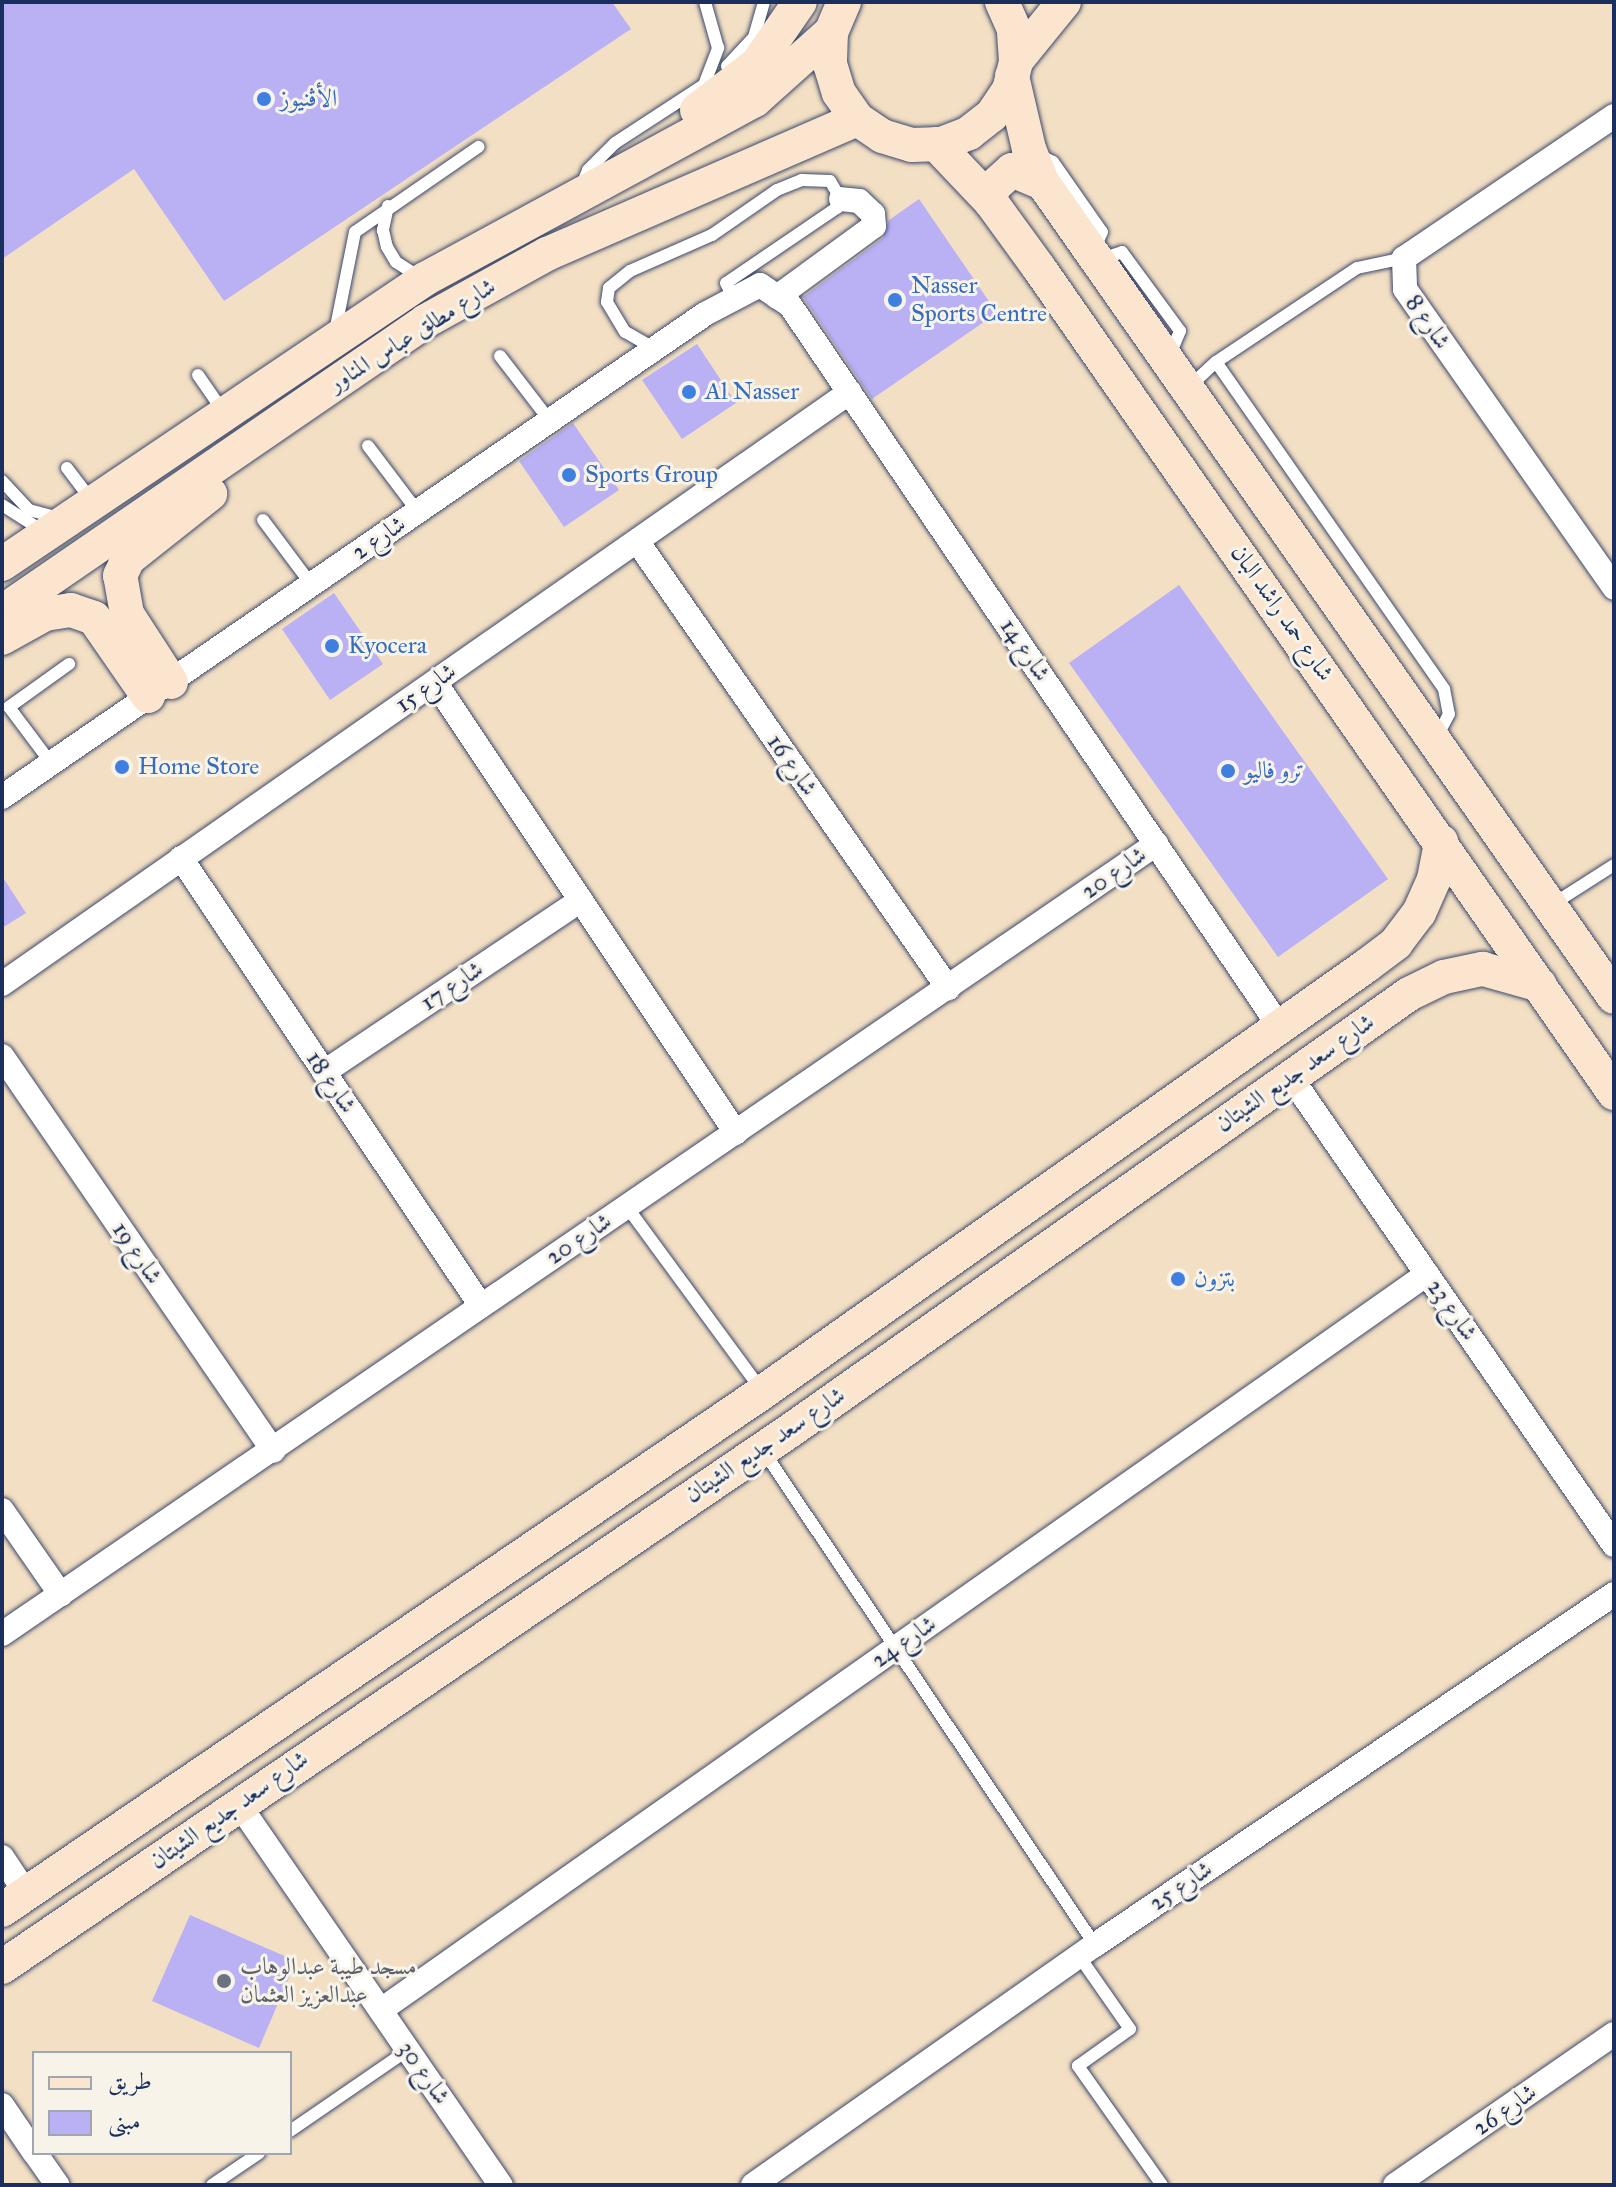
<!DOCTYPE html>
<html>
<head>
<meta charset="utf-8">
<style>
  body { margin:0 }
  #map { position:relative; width:1616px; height:2187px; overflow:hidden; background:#f3dfc3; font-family:"IM FELL Great Primer",Amiri,serif }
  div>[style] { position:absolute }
  .building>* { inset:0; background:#bab1f5 }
  .roads { filter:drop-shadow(0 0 2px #3b496d) drop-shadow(0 0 2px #3b496d) }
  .lane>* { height:12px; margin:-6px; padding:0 6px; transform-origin:6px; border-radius:6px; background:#fff }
  .street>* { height:24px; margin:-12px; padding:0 12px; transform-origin:12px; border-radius:12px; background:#fff }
  .secondary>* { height:34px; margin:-17px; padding:0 17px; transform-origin:17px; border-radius:17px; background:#fbe5cf }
  .dots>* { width:22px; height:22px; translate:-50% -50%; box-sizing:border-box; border:4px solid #f7f3e8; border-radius:50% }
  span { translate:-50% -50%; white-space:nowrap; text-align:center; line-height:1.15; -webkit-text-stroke:6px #f7f3e8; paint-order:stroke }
  .shop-label { font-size:24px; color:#366cbe }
  .left { translate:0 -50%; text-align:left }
  .street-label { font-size:24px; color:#1b2f5e }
  .worship-label { font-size:24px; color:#5b616d }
  .frame { position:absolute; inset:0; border:4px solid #1b2f5e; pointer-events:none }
  .legend { position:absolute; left:32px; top:2051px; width:260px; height:104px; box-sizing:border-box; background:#f7f3e8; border:2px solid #9fa5b1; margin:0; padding:10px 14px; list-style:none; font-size:24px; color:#1b2f5e }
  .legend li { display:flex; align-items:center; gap:16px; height:40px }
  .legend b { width:40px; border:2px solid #9fa5b1 }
</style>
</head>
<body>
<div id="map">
  <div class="building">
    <i style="clip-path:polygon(2px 2px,612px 2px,631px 29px,224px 301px,134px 169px,2px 259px)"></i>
    <i style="clip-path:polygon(919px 199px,997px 313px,872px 399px,803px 297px,883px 238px,889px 220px)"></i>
    <i style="clip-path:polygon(697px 344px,736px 403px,682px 439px,642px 380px)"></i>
    <i style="clip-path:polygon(573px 423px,619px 490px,564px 527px,519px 461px)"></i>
    <i style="clip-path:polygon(1179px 585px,1388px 879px,1278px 957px,1069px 663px)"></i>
    <i style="clip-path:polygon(334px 593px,383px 664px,330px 700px,282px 629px)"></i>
    <i style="clip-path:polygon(2px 876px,26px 913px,2px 928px)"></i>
    <i style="clip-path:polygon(190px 1915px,296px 1961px,259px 2048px,152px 2001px)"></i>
  </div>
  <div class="roads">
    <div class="lane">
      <i style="left:727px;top:66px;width:40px;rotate:-47deg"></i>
      <i style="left:754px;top:37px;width:36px;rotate:-74deg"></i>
      <i style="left:1041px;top:156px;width:13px;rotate:27deg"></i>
      <i style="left:1053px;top:162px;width:85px;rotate:55deg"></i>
      <i style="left:1102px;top:232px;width:19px;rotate:115deg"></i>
      <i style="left:582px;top:185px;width:16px;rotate:-68deg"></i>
      <i style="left:588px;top:170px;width:38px;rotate:-45deg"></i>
      <i style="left:615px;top:143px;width:106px;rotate:-33.1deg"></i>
      <i style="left:704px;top:85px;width:40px;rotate:-69deg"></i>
      <i style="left:718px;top:48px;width:48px;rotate:-105.8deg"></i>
      <i style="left:388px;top:206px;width:25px;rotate:102deg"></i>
      <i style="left:383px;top:230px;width:17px;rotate:77deg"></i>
      <i style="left:387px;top:247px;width:17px;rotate:59deg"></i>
      <i style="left:396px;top:262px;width:30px;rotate:33deg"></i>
      <i style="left:1101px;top:259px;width:22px;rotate:-18deg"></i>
      <i style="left:1122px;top:252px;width:98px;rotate:53.7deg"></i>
      <i style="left:1180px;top:331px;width:25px;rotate:113deg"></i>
      <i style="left:335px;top:332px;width:102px;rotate:-78.7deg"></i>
      <i style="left:355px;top:232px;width:150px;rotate:-34.6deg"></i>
      <i style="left:655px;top:349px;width:34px;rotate:-150deg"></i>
      <i style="left:625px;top:332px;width:35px;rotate:-121deg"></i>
      <i style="left:607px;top:302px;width:14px;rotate:-82deg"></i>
      <i style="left:609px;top:288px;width:27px;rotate:-39deg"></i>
      <i style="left:630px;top:271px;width:90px;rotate:-23.7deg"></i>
      <i style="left:712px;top:235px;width:79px;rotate:-34.7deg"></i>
      <i style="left:777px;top:190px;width:27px;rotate:-22deg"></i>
      <i style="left:802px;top:180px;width:28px;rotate:2deg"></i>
      <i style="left:830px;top:181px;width:21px;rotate:59deg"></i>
      <i style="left:841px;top:199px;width:9px;rotate:111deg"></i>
      <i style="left:838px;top:207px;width:135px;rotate:145.8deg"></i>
      <i style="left:726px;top:283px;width:18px;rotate:63deg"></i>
      <i style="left:500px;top:356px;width:82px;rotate:52.4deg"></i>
      <i style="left:1216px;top:362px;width:399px;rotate:55.1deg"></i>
      <i style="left:1444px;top:689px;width:25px;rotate:79deg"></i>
      <i style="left:1449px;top:714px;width:26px;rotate:118deg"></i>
      <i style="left:198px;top:375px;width:44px;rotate:55.2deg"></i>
      <i style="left:1190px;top:386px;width:35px;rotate:-43deg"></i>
      <i style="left:1216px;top:362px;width:169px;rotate:-33.7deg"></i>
      <i style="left:1357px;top:268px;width:48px;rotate:-12deg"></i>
      <i style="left:368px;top:446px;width:83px;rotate:52.9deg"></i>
      <i style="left:67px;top:468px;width:41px;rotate:52.9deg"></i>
      <i style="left:2px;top:481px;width:40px;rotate:47deg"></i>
      <i style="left:29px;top:510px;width:30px;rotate:15deg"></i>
      <i style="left:2px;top:505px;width:49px;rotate:32.4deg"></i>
      <i style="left:263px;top:520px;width:80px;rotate:53.1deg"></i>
      <i style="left:51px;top:763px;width:70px;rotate:-126.9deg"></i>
      <i style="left:9px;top:707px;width:74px;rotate:-35.6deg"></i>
      <i style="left:1553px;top:904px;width:72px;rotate:-32.6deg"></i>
      <i style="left:627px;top:1207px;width:228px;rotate:53.7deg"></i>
      <i style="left:764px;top:1452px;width:594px;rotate:56.12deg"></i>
      <i style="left:1079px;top:1956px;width:89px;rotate:55.1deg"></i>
      <i style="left:1130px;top:2029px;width:64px;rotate:144.6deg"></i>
      <i style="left:1078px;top:2066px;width:146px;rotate:54.8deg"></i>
      <i style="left:290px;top:2131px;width:143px;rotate:-34.5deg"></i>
      <i style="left:212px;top:2185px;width:57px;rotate:-34.2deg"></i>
    </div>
    <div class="street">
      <i style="left:1614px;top:116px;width:254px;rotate:145.9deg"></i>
      <i style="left:1404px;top:258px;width:31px;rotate:88deg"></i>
      <i style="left:1405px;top:289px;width:365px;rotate:55deg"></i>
      <i style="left:777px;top:297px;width:120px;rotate:-36.2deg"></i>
      <i style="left:874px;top:226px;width:12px;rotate:-95deg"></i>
      <i style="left:873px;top:214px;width:19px;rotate:-137deg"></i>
      <i style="left:859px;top:201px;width:18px;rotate:-174deg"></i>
      <i style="left:637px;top:541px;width:545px;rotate:55.17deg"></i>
      <i style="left:435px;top:682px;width:542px;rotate:56.28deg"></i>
      <i style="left:2px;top:797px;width:853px;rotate:-34.49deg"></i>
      <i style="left:705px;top:314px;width:62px;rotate:-27.8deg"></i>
      <i style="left:760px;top:285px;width:36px;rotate:34deg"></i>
      <i style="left:790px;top:305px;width:871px;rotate:55.85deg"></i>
      <i style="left:181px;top:858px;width:539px;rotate:56.19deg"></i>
      <i style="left:2px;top:984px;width:1034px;rotate:-34.92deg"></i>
      <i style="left:2px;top:1056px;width:479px;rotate:55.5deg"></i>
      <i style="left:324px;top:1072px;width:309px;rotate:-33.8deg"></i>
      <i style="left:1290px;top:1076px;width:570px;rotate:55.36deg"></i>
      <i style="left:2px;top:1510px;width:103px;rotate:55.2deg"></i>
      <i style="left:2px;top:1634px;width:1399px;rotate:-34.39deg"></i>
      <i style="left:238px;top:1803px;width:464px;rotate:55.5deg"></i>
      <i style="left:2px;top:1857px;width:43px;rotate:56.3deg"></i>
      <i style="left:381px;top:2010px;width:1279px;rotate:-35.13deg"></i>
      <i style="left:2px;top:2105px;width:57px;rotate:55.8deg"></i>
      <i style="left:35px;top:2153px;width:39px;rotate:55deg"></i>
      <i style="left:753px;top:2185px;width:418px;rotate:-35.1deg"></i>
      <i style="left:1095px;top:1945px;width:627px;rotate:-34.07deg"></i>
      <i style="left:1395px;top:2185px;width:266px;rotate:-34.6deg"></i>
    </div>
    <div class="secondary">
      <i style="left:844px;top:2px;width:33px;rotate:113deg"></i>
      <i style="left:831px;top:32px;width:32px;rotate:92deg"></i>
      <i style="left:830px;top:64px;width:30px;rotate:73deg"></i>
      <i style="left:839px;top:93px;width:32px;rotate:55deg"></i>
      <i style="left:857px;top:119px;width:30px;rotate:34deg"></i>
      <i style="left:882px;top:136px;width:31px;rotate:17deg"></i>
      <i style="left:912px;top:145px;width:29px;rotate:-2deg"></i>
      <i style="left:941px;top:144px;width:30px;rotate:-21deg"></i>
      <i style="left:969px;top:133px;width:29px;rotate:-38deg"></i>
      <i style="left:992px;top:115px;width:30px;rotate:-56deg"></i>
      <i style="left:1009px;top:90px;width:30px;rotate:-76deg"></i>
      <i style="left:1016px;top:61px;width:32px;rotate:-94deg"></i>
      <i style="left:1014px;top:29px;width:30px;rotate:-114deg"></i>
      <i style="left:1016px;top:61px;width:76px;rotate:-50.9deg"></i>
      <i style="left:1012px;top:76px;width:75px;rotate:76.9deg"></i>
      <i style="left:1029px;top:149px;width:37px;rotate:68deg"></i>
      <i style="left:1043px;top:183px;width:994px;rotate:54.95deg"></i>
      <i style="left:697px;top:110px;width:76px;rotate:-37.5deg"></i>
      <i style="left:757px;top:64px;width:75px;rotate:-55.3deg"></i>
      <i style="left:936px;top:144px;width:80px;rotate:46.5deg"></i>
      <i style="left:991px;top:202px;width:82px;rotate:54deg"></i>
      <i style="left:1039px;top:268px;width:1006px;rotate:55.12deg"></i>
      <i style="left:991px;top:202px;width:14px;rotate:-86deg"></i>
      <i style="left:992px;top:188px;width:27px;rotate:-42deg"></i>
      <i style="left:1012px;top:170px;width:34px;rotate:23deg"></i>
      <i style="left:2px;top:564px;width:510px;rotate:-33.97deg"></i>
      <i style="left:425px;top:279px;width:375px;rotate:-28.5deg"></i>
      <i style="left:755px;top:100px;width:102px;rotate:-41.8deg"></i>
      <i style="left:2px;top:612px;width:514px;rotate:-34.46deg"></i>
      <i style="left:426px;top:321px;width:138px;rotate:-29deg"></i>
      <i style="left:547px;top:254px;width:338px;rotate:-23.5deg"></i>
      <i style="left:2px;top:638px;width:49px;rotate:-29.2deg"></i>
      <i style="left:45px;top:614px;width:26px;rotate:-9deg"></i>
      <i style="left:71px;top:610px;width:24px;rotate:19deg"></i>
      <i style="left:94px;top:618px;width:95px;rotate:55.3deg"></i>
      <i style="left:171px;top:682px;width:81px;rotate:-122.9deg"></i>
      <i style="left:127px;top:614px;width:39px;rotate:-100deg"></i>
      <i style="left:120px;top:576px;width:19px;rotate:-65deg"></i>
      <i style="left:128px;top:559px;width:105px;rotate:-38.4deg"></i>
      <i style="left:2px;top:1910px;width:921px;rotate:-34.24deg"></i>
      <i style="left:763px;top:1392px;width:738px;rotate:-35.24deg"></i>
      <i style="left:1366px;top:966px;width:38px;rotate:-37deg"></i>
      <i style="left:1396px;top:943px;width:38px;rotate:-53deg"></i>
      <i style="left:1419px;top:913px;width:37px;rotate:-66deg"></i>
      <i style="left:1434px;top:879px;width:38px;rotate:-79deg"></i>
      <i style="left:2px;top:1967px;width:954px;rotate:-34.24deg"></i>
      <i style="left:791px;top:1430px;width:756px;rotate:-35.2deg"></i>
      <i style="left:1409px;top:994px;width:39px;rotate:-26deg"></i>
      <i style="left:1444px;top:977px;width:40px;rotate:-12deg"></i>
      <i style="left:1483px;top:969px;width:59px;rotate:15.7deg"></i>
    </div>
  </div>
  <div class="dots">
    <i style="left:264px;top:99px;background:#3f7fe0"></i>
    <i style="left:895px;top:300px;background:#3f7fe0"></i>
    <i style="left:689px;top:392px;background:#3f7fe0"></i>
    <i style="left:569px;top:475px;background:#3f7fe0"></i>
    <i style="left:332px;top:646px;background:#3f7fe0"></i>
    <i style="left:122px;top:767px;background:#3f7fe0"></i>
    <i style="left:1228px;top:771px;background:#3f7fe0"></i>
    <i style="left:1178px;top:1279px;background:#3f7fe0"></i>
    <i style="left:224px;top:1981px;background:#6b7280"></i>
  </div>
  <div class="shop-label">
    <span class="left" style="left:280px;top:99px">الأڤنيوز</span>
    <span class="left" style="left:911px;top:300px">Nasser<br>Sports Centre</span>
    <span class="left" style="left:705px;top:392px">Al Nasser</span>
    <span class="left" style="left:585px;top:475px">Sports Group</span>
    <span class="left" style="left:348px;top:646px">Kyocera</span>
    <span class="left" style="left:138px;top:767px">Home Store</span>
    <span class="left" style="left:1244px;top:771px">ترو فاليو</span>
    <span class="left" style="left:1194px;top:1279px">بتزون</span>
  </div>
  <div class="street-label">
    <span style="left:1428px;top:322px;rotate:56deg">شارع 8</span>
    <span style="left:412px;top:335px;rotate:-32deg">شارع مطلق عباس المناور</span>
    <span style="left:379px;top:538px;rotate:-34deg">شارع 2</span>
    <span style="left:1282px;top:613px;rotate:55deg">شارع حمد راشد البان</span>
    <span style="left:1025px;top:650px;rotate:56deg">شارع 14</span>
    <span style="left:426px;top:688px;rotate:-35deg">شارع 15</span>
    <span style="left:792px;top:765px;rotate:55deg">شارع 16</span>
    <span style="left:1114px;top:873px;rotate:-35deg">شارع 20</span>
    <span style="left:452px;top:986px;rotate:-34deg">شارع 17</span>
    <span style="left:1295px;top:1073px;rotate:-35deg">شارع سعد جديع الشيتان</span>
    <span style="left:331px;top:1082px;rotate:56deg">شارع 18</span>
    <span style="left:579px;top:1239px;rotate:-34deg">شارع 20</span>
    <span style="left:137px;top:1253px;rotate:56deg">شارع 19</span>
    <span style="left:1452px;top:1310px;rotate:55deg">شارع 23</span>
    <span style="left:765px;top:1445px;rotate:-34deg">شارع سعد جديع الشيتان</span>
    <span style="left:904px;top:1642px;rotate:-35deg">شارع 24</span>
    <span style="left:229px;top:1810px;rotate:-35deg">شارع سعد جديع الشيتان</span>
    <span style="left:1181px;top:1886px;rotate:-34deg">شارع 25</span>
    <span style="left:424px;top:2073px;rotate:55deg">شارع 30</span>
    <span style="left:1505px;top:2110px;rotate:-35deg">شارع 26</span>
  </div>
  <div class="worship-label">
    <span class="left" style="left:240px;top:1981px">مسجد طيبة عبدالوهاب<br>عبدالعزيز العثمان</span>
  </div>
  <div class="frame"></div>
  <ul class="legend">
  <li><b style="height:10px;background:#fbe5cf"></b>طريق</li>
  <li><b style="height:22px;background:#bab1f5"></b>مبنى</li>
  </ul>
</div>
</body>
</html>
